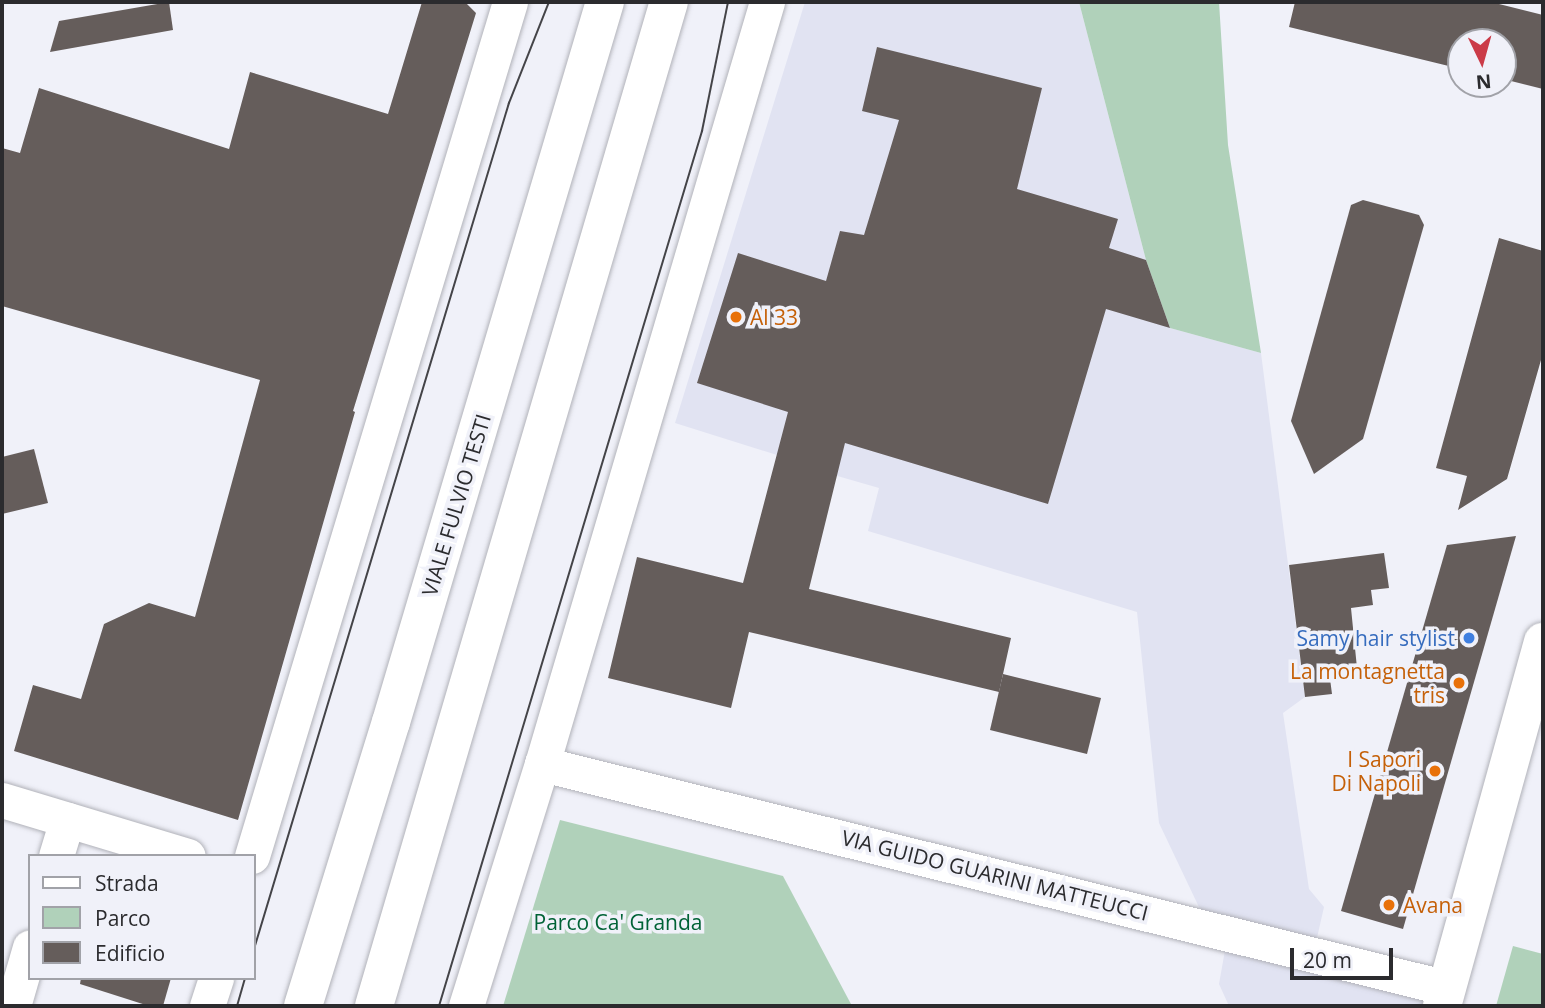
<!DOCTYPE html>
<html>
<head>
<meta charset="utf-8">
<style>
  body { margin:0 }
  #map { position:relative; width:1545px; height:1008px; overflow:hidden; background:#f0f1f9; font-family:"Open Sans",sans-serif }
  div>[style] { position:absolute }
  .built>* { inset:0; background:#e1e3f2 }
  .green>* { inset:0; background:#b0d1ba }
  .building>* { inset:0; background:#655d5b }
  .roads { filter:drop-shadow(0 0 2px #b1b2b9) drop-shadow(0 0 2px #b1b2b9) }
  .minor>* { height:35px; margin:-17.5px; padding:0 17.5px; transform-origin:17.5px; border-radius:17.5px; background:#fff }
  .tertiary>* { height:38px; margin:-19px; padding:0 19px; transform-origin:19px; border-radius:19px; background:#fff }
  .primary>* { height:38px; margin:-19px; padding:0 19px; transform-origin:19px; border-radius:19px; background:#fff }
  .tram>* { height:2px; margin:-1px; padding:0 1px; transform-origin:1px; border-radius:1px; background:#444448 }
  .dots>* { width:19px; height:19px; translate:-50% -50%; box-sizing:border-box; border:4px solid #f0f1f9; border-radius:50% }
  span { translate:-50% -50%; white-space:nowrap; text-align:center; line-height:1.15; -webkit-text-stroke:7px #f0f1f9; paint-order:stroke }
  .food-label { font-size:21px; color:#c56008 }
  .left { translate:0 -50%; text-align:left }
  .right { translate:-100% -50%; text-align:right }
  .street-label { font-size:21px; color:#2b2b2e }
  .shop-label { font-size:21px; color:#366cbe }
  .park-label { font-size:21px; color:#006236 }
  .frame { position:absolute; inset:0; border:4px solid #2b2b2e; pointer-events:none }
  .legend { position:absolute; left:28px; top:854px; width:228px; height:126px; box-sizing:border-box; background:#f0f1f9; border:2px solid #a1a2a8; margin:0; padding:9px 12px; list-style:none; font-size:21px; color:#2b2b2e }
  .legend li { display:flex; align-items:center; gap:14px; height:35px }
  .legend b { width:35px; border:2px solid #a1a2a8 }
  .north { position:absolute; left:1447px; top:28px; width:70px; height:70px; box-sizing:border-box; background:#f0f1f9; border:2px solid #a1a2a8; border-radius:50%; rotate:175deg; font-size:19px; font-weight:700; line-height:28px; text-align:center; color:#2b2b2e }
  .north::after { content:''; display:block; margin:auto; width:24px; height:32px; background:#cb3b48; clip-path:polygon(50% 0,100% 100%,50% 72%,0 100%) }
  .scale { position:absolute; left:1290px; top:948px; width:103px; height:32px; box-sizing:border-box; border:4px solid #2b2b2e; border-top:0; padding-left:9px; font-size:21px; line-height:24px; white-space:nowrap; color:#2b2b2e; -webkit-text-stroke:5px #f0f1f9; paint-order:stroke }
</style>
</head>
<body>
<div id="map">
  <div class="built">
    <i style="clip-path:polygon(805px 2px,1079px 2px,1146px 260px,1170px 328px,1261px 353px,1305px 697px,1283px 713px,1309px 889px,1324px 907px,1314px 951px,1207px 924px,1159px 823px,1137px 612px,868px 531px,879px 488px,782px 460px,777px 455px,675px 423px)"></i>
    <i style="clip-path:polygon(1227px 939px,1444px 992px,1440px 1006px,1229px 1006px,1219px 984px)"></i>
  </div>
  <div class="green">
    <i style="clip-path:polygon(1079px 2px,1219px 2px,1228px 145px,1261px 353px,1170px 328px,1146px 260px)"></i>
    <i style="clip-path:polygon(560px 820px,783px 876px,852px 1006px,503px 1006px)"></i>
    <i style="clip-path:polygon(1513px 946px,1543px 954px,1543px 1006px,1496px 1006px)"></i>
  </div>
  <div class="building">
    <i style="clip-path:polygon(169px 2px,173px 30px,50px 52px,59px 21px)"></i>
    <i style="clip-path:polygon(422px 2px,465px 2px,476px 13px,353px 411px,355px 412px,238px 820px,14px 751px,33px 685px,81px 699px,104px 624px,149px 603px,195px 617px,260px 380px,2px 306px,2px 148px,20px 153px,39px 88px,229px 149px,250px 72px,388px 114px)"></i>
    <i style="clip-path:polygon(1295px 2px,1491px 2px,1543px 15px,1543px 89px,1503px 79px,1503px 42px,1461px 42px,1461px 69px,1289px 27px)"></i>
    <i style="clip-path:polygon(877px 47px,1042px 88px,1017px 189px,1118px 219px,1109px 248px,1146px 260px,1170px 328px,1106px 309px,1048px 504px,845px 443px,809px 589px,1011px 638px,999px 692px,749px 632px,731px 708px,608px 678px,637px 557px,743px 583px,788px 412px,697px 383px,738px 253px,826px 281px,840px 231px,864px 235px,899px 120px,862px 111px)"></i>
    <i style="clip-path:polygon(1363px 200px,1419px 215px,1424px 225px,1363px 439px,1314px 474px,1291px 421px,1351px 205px)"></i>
    <i style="clip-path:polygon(1499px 238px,1543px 251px,1543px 353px,1507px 479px,1458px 510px,1467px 476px,1436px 468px)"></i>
    <i style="clip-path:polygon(34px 449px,48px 503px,2px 514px,2px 457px)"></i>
    <i style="clip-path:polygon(1516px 536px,1403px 929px,1341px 911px,1447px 545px)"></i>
    <i style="clip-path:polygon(1384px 553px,1389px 588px,1371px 590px,1373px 605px,1351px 608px,1357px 668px,1329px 671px,1332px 694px,1305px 697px,1289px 565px)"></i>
    <i style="clip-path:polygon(1003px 674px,1101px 698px,1087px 754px,990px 730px)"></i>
    <i style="clip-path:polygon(81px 978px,171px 978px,163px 1006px,149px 1006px,80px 984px)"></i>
  </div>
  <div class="roads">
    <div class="minor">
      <i style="left:542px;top:764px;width:932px;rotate:13.9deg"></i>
      <i style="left:2px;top:800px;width:194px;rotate:16.8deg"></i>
      <i style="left:56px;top:856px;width:38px;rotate:-73deg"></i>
      <i style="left:252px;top:856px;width:892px;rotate:-73.19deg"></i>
      <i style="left:13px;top:1006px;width:61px;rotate:-73.9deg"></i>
      <i style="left:207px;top:1006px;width:29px;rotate:-72deg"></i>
      <i style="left:466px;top:1006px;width:254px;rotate:-72.6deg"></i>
      <i style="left:542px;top:764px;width:795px;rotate:-73.55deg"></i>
    </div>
    <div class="tertiary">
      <i style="left:1442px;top:1006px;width:378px;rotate:-74.5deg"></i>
    </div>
    <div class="primary">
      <i style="left:303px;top:1006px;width:297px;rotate:-72.8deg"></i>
      <i style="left:391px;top:722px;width:751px;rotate:-73.45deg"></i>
      <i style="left:374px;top:1006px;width:1046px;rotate:-73.63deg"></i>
    </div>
  </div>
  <div class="tram">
    <i style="left:254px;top:949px;width:884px;rotate:-73.23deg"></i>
    <i style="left:509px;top:103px;width:109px;rotate:-68.4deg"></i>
    <i style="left:237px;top:1006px;width:29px;rotate:-74deg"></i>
    <i style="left:439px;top:1006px;width:914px;rotate:-73.27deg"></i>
    <i style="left:702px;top:131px;width:132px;rotate:-78.6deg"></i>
  </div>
  <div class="dots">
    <i style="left:736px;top:317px;background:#e8710a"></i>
    <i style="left:1469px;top:638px;background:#3f7fe0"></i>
    <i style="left:1459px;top:683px;background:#e8710a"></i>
    <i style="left:1435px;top:771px;background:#e8710a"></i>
    <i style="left:1389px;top:905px;background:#e8710a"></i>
  </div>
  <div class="food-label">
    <span class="left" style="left:750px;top:317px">Al 33</span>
    <span class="right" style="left:1445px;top:683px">La montagnetta<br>tris</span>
    <span class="right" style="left:1421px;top:771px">I Sapori<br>Di Napoli</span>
    <span class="left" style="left:1403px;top:905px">Avana</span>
  </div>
  <div class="street-label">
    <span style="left:456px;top:505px;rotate:-73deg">VIALE FULVIO TESTI</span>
    <span style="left:995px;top:875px;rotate:14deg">VIA GUIDO GUARINI MATTEUCCI</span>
  </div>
  <div class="shop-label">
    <span class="right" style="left:1455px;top:638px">Samy hair stylist</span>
  </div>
  <div class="park-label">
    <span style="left:618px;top:922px">Parco Ca' Granda</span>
  </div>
  <div class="frame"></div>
  <ul class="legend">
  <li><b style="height:9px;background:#fff"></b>Strada</li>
  <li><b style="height:19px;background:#b0d1ba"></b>Parco</li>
  <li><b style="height:19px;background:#655d5b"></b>Edificio</li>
  </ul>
  <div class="north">N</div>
  <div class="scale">20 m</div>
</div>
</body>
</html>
